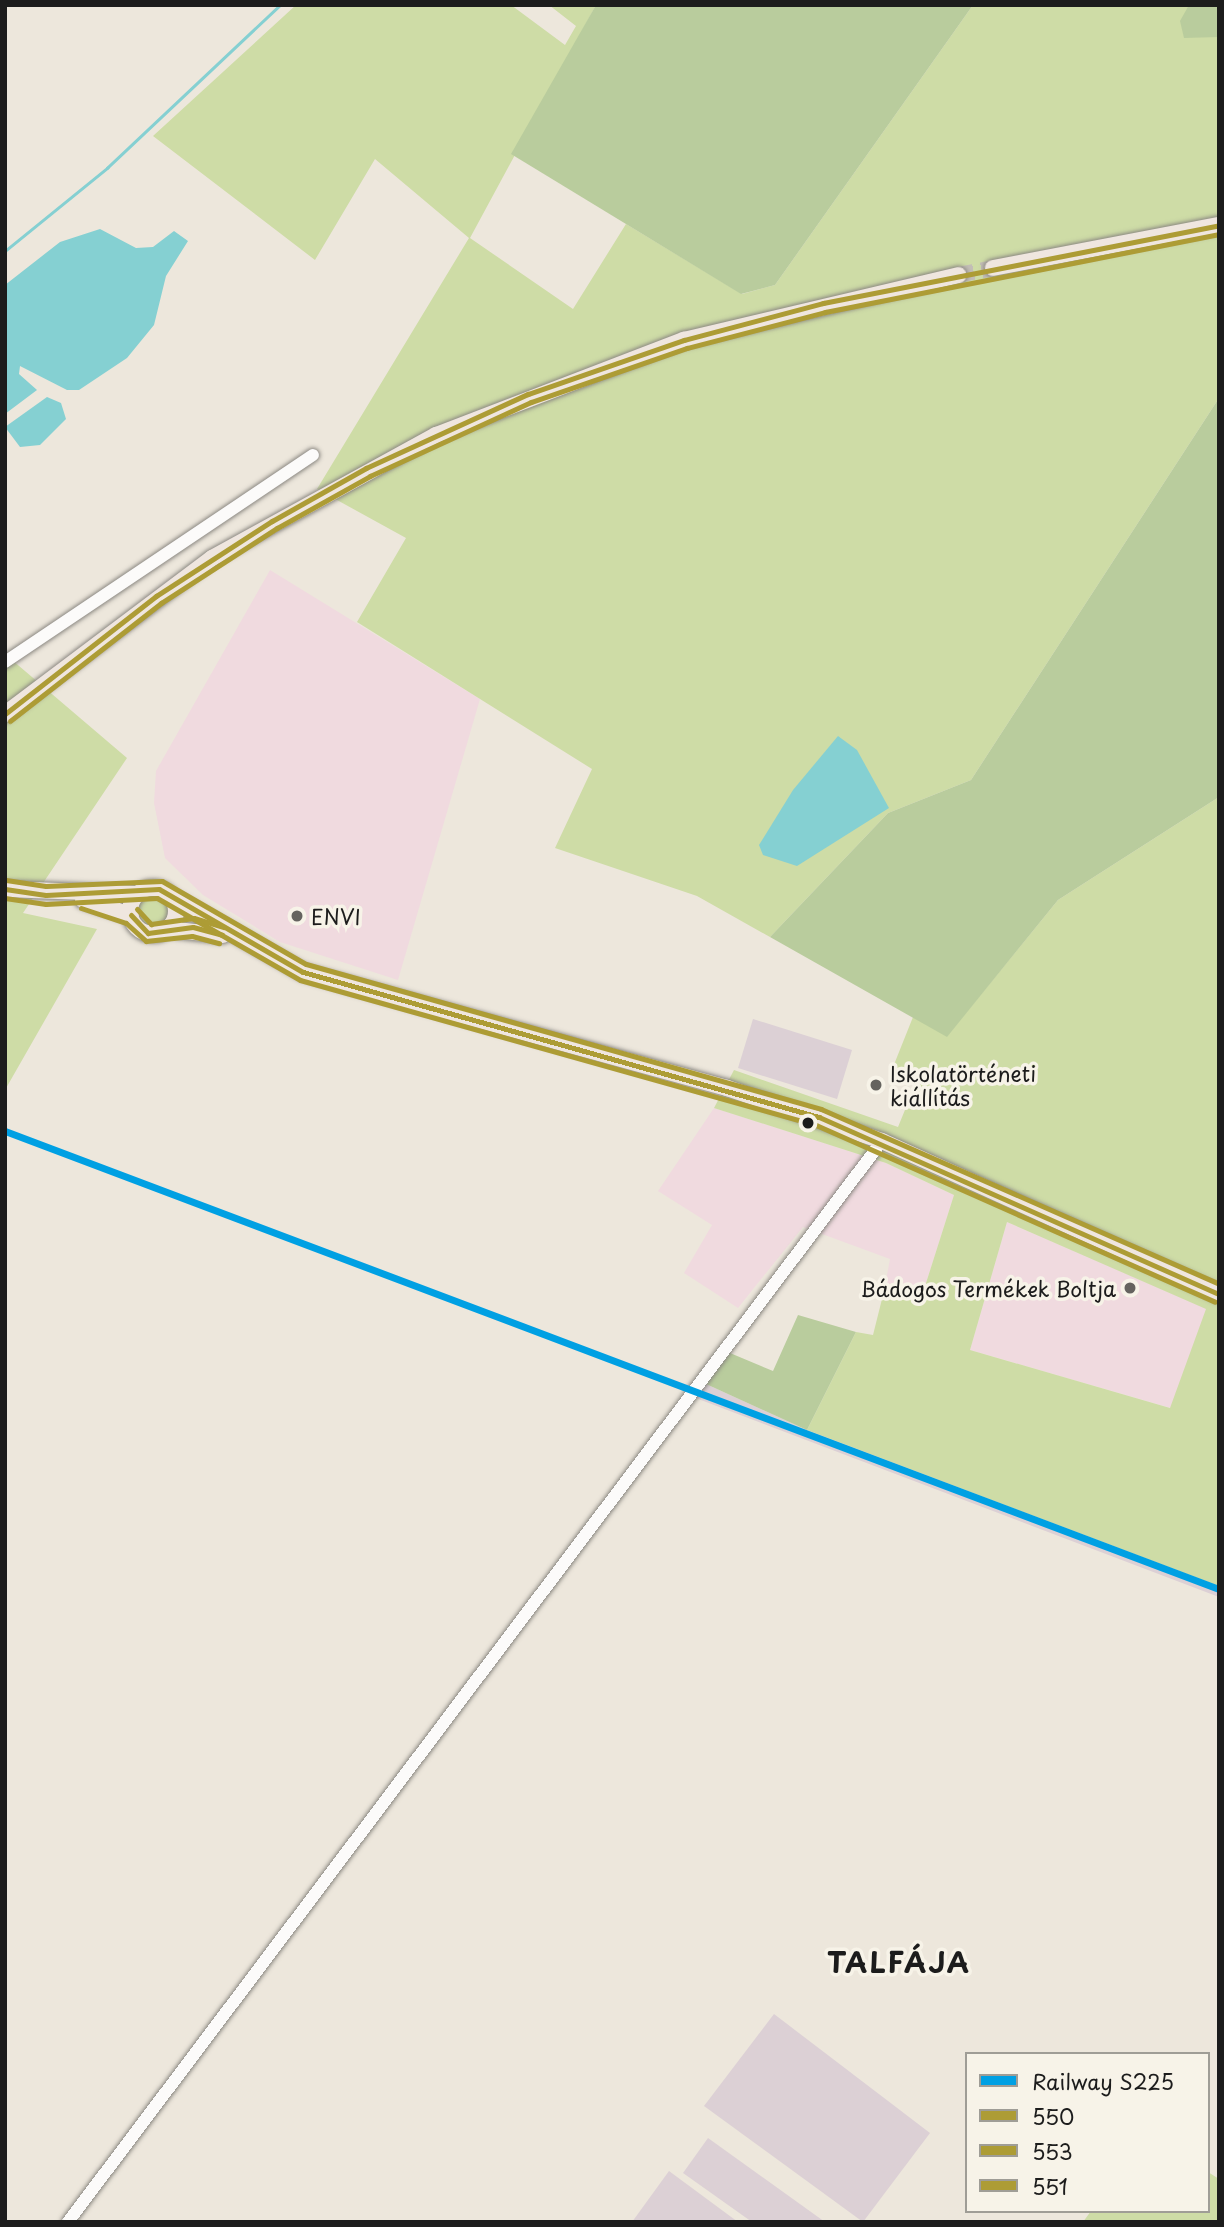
<!DOCTYPE html>
<html>
<head>
<meta charset="utf-8">
<style>
  body { margin:0 }
  #map { position:relative; width:1224px; height:2227px; overflow:hidden; background:#ede7dc; font-family:"Playpen Sans",sans-serif }
  div>[style] { position:absolute }
  .built>* { inset:0; background:#f0dadf }
  .industrial>* { inset:0; background:#dcd0d5 }
  .green>* { inset:0; background:#cedca6 }
  .round { border-radius:50% }
  .forest>* { inset:0; background:#b9cc9d }
  .water>* { inset:0; background:#85d0d2 }
  .stream>* { height:2.5px; margin:-1.25px; padding:0 1.25px; transform-origin:1.25px; border-radius:1.25px; background:#85d0d2 }
  .major-tunnel>* { height:16px; margin-top:-8px; transform-origin:0; background:repeating-linear-gradient(90deg,#c3beb6 0 16px,transparent 0 24px) }
  .roads { filter:drop-shadow(0 0 2px #8b8882) drop-shadow(0 0 2px #8b8882) }
  .minor>* { height:12px; margin:-6px; padding:0 6px; transform-origin:6px; border-radius:6px; background:#fcfbfa }
  .major>* { height:16px; margin:-8px; padding:0 8px; transform-origin:8px; border-radius:8px; background:#efe6df }
  .major>.ring { margin:-8px; padding:0; box-sizing:content-box; background:none; border:16px solid #efe6df; border-radius:50% }
  .bus-1>* { height:5px; margin:-2.5px; padding:0 2.5px; transform-origin:2.5px; border-radius:2.5px; background:#ad9c35 }
  .bus-2>* { height:5px; margin:-2.5px; padding:0 2.5px; transform-origin:2.5px; border-radius:2.5px; background:#ad9c35 }
  .bus-3>* { height:5px; margin:-2.5px; padding:0 2.5px; transform-origin:2.5px; border-radius:2.5px; background:#ad9c35 }
  .rail-1>* { height:7px; margin:-3.5px; padding:0 3.5px; transform-origin:3.5px; border-radius:3.5px; background:#00a0e3 }
  .dots>* { width:19px; height:19px; translate:-50% -50%; box-sizing:border-box; border:4px solid #f7f3e8; border-radius:50% }
  span { translate:-50% -50%; white-space:nowrap; text-align:center; line-height:1.15; -webkit-text-stroke:7px #f7f3e8; paint-order:stroke }
  .poi-label { font-size:21px; color:#1c1c1c }
  .left { translate:0 -50%; text-align:left }
  .right { translate:-100% -50%; text-align:right }
  .district-label { font-size:28px; color:#1c1c1c; font-weight:700; letter-spacing:2px }
  .frame { position:absolute; inset:0; border:7px solid #1c1c1c; pointer-events:none }
  .legend { position:absolute; left:965px; top:2052px; width:245px; height:161px; box-sizing:border-box; background:#f7f3e8; border:2px solid #9f9d96; margin:0; padding:9px 12px; list-style:none; font-size:21px; color:#1c1c1c }
  .legend li { display:flex; align-items:center; gap:14px; height:35px }
  .legend b { width:35px; border:2px solid #9f9d96 }
</style>
</head>
<body>
<div id="map">
  <div class="built">
    <i style="clip-path:polygon(270px 570px,480px 699px,398px 980px,280px 942px,203px 895px,165px 858px,154px 803px,156px 771px)"></i>
    <i style="clip-path:polygon(714px 1108px,886px 1163px,954px 1195px,920px 1302px,884px 1291px,890px 1259px,803px 1227px,738px 1308px,684px 1273px,712px 1225px,658px 1191px)"></i>
    <i style="clip-path:polygon(1007px 1222px,1207px 1309px,1171px 1408px,970px 1350px)"></i>
  </div>
  <div class="industrial">
    <i style="clip-path:polygon(753px 1019px,852px 1050px,837px 1099px,738px 1068px)"></i>
    <i style="clip-path:polygon(706px 1384px,807px 1430px,1219px 1586px,1219px 1597px,693px 1397px)"></i>
    <i style="clip-path:polygon(774px 2014px,930px 2133px,863px 2222px,704px 2106px)"></i>
    <i style="clip-path:polygon(708px 2138px,825px 2222px,752px 2222px,683px 2173px)"></i>
    <i style="clip-path:polygon(669px 2171px,738px 2222px,632px 2222px)"></i>
  </div>
  <div class="green">
    <i style="clip-path:polygon(296px 5px,511px 5px,565px 45px,576px 26px,549px 5px,596px 5px,470px 238px,573px 309px,626px 224px,742px 294px,775px 285px,973px 5px,1219px 5px,1219px 398px,971px 780px,888px 813px,770px 937px,697px 896px,555px 848px,592px 769px,357px 622px,406px 538px,317px 489px,469px 238px,375px 159px,315px 260px,153px 136px)"></i>
    <i style="clip-path:polygon(5px 654px,127px 758px,23px 913px,97px 929px,5px 1090px)"></i>
    <i style="clip-path:polygon(evenodd,1219px 797px,1219px 1586px,807px 1430px,856px 1332px,873px 1335px,884px 1291px,920px 1302px,954px 1195px,886px 1163px,714px 1108px,734px 1070px,898px 1127px,918px 1078px,893px 1067px,913px 1017px,947px 1036px,1058px 900px,1219px 797px,1007px 1222px,1206px 1309px,1170px 1408px,970px 1350px,1007px 1222px)"></i>
    <i class="round" style="left:135px;top:893px;width:36px;height:36px"></i>
    <i style="clip-path:polygon(1208px 2172px,1219px 2179px,1219px 2222px,1083px 2222px,1091px 2211px,1208px 2211px)"></i>
  </div>
  <div class="forest">
    <i style="clip-path:polygon(596px 5px,973px 5px,775px 285px,741px 294px,511px 154px)"></i>
    <i style="clip-path:polygon(1189px 5px,1219px 5px,1219px 37px,1184px 38px,1180px 21px)"></i>
    <i style="clip-path:polygon(1219px 398px,1219px 797px,1058px 900px,947px 1037px,770px 937px,888px 813px,971px 780px)"></i>
    <i style="clip-path:polygon(798px 1315px,856px 1332px,807px 1430px,706px 1384px,730px 1353px,773px 1371px)"></i>
  </div>
  <div class="water">
    <i style="clip-path:polygon(100px 229px,136px 248px,153px 247px,174px 231px,188px 241px,166px 276px,154px 325px,127px 358px,79px 390px,67px 390px,20px 366px,19px 374px,37px 390px,5px 414px,5px 285px,60px 242px)"></i>
    <i style="clip-path:polygon(47px 397px,61px 403px,66px 419px,40px 445px,20px 447px,5px 427px)"></i>
    <i style="clip-path:polygon(838px 736px,857px 750px,889px 808px,797px 866px,763px 855px,759px 845px,793px 790px)"></i>
  </div>
  <div class="stream">
    <i style="left:5px;top:251px;width:132px;rotate:-39.1deg"></i>
    <i style="left:107px;top:168px;width:238px;rotate:-43.3deg"></i>
  </div>
  <div class="major-tunnel">
    <i style="left:958px;top:275px;width:36px;rotate:-11deg"></i>
  </div>
  <div class="roads">
    <div class="minor">
      <i style="left:5px;top:662px;width:371px;rotate:-33.9deg"></i>
      <i style="left:68px;top:2222px;width:1353px;rotate:-53.02deg"></i>
    </div>
    <div class="major">
      <i style="left:993px;top:268px;width:230px;rotate:-10.8deg"></i>
      <i style="left:5px;top:714px;width:259px;rotate:-37deg"></i>
      <i style="left:212px;top:558px;width:256px;rotate:-28.8deg"></i>
      <i style="left:436px;top:435px;width:266px;rotate:-21deg"></i>
      <i style="left:684px;top:340px;width:282px;rotate:-13.3deg"></i>
      <i class="ring" style="left:130px;top:888px;width:30px;height:30px"></i>
      <i style="left:5px;top:889px;width:132px;rotate:2.2deg"></i>
      <i style="left:172px;top:898px;width:150px;rotate:29.5deg"></i>
      <i style="left:303px;top:972px;width:440px;rotate:15.3deg"></i>
      <i style="left:727px;top:1088px;width:164px;rotate:18.9deg"></i>
      <i style="left:882px;top:1141px;width:370px;rotate:24.4deg"></i>
      <i style="left:83px;top:900px;width:50px;rotate:17.4deg"></i>
      <i style="left:167px;top:929px;width:56px;rotate:6.1deg"></i>
    </div>
  </div>
  <div class="bus-1">
    <i style="left:5px;top:714px;width:192px;rotate:-38deg"></i>
    <i style="left:156px;top:596px;width:138px;rotate:-32.9deg"></i>
    <i style="left:272px;top:521px;width:108px;rotate:-29.4deg"></i>
    <i style="left:366px;top:468px;width:178px;rotate:-24.6deg"></i>
    <i style="left:528px;top:394px;width:165px;rotate:-19.1deg"></i>
    <i style="left:684px;top:340px;width:144px;rotate:-14.9deg"></i>
    <i style="left:823px;top:303px;width:404px;rotate:-11.1deg"></i>
    <i style="left:5px;top:889px;width:41px;rotate:8.3deg"></i>
    <i style="left:46px;top:895px;width:113px;rotate:-3deg"></i>
    <i style="left:159px;top:889px;width:166px;rotate:30deg"></i>
    <i style="left:303px;top:972px;width:536px;rotate:15.7deg"></i>
    <i style="left:819px;top:1117px;width:437px;rotate:23.9deg"></i>
    <i style="left:131px;top:915px;width:25px;rotate:47deg"></i>
    <i style="left:148px;top:933px;width:45px;rotate:-7.6deg"></i>
    <i style="left:193px;top:927px;width:30px;rotate:15deg"></i>
  </div>
  <div class="bus-2">
    <i style="left:10px;top:721px;width:192px;rotate:-38deg"></i>
    <i style="left:161px;top:603px;width:138px;rotate:-32.9deg"></i>
    <i style="left:277px;top:528px;width:107px;rotate:-29.2deg"></i>
    <i style="left:370px;top:476px;width:177px;rotate:-24.7deg"></i>
    <i style="left:531px;top:402px;width:165px;rotate:-19.1deg"></i>
    <i style="left:687px;top:348px;width:143px;rotate:-14.6deg"></i>
    <i style="left:825px;top:312px;width:402px;rotate:-11.2deg"></i>
    <i style="left:5px;top:898px;width:41px;rotate:8.3deg"></i>
    <i style="left:46px;top:904px;width:111px;rotate:-3.1deg"></i>
    <i style="left:157px;top:898px;width:165px;rotate:29.8deg"></i>
    <i style="left:300px;top:980px;width:536px;rotate:15.7deg"></i>
    <i style="left:816px;top:1125px;width:436px;rotate:23.9deg"></i>
    <i style="left:81px;top:908px;width:47px;rotate:18.4deg"></i>
    <i style="left:126px;top:923px;width:27px;rotate:42deg"></i>
    <i style="left:146px;top:941px;width:46px;rotate:-6.2deg"></i>
    <i style="left:192px;top:936px;width:28px;rotate:15deg"></i>
  </div>
  <div class="bus-3">
    <i style="left:6px;top:880px;width:40px;rotate:8.5deg"></i>
    <i style="left:46px;top:886px;width:116px;rotate:-2.5deg"></i>
    <i style="left:162px;top:881px;width:166px;rotate:30deg"></i>
    <i style="left:306px;top:964px;width:535px;rotate:15.72deg"></i>
    <i style="left:821px;top:1109px;width:435px;rotate:23.7deg"></i>
    <i style="left:137px;top:909px;width:21px;rotate:47deg"></i>
    <i style="left:151px;top:924px;width:43px;rotate:-7.9deg"></i>
    <i style="left:194px;top:918px;width:31px;rotate:17deg"></i>
  </div>
  <div class="rail-1">
    <i style="left:5px;top:1131px;width:1298px;rotate:20.67deg"></i>
  </div>
  <div class="dots">
    <i style="left:297px;top:916px;background:#65635f"></i>
    <i style="left:876px;top:1085px;background:#65635f"></i>
    <i style="left:808px;top:1123px;background:#1c1c1c"></i>
    <i style="left:1130px;top:1288px;background:#65635f"></i>
  </div>
  <div class="poi-label">
    <span class="left" style="left:311px;top:916px">ENVI</span>
    <span class="left" style="left:890px;top:1085px">Iskolatörténeti<br>kiállítás</span>
    <span class="right" style="left:1116px;top:1288px">Bádogos Termékek Boltja</span>
  </div>
  <div class="district-label">
    <span style="left:899px;top:1962px">TALFÁJA</span>
  </div>
  <div class="frame"></div>
  <ul class="legend">
  <li><b style="height:9px;background:#00a0e3"></b>Railway S225</li>
  <li><b style="height:9px;background:#ad9c35"></b>550</li>
  <li><b style="height:9px;background:#ad9c35"></b>553</li>
  <li><b style="height:9px;background:#ad9c35"></b>551</li>
  </ul>
</div>
</body>
</html>
